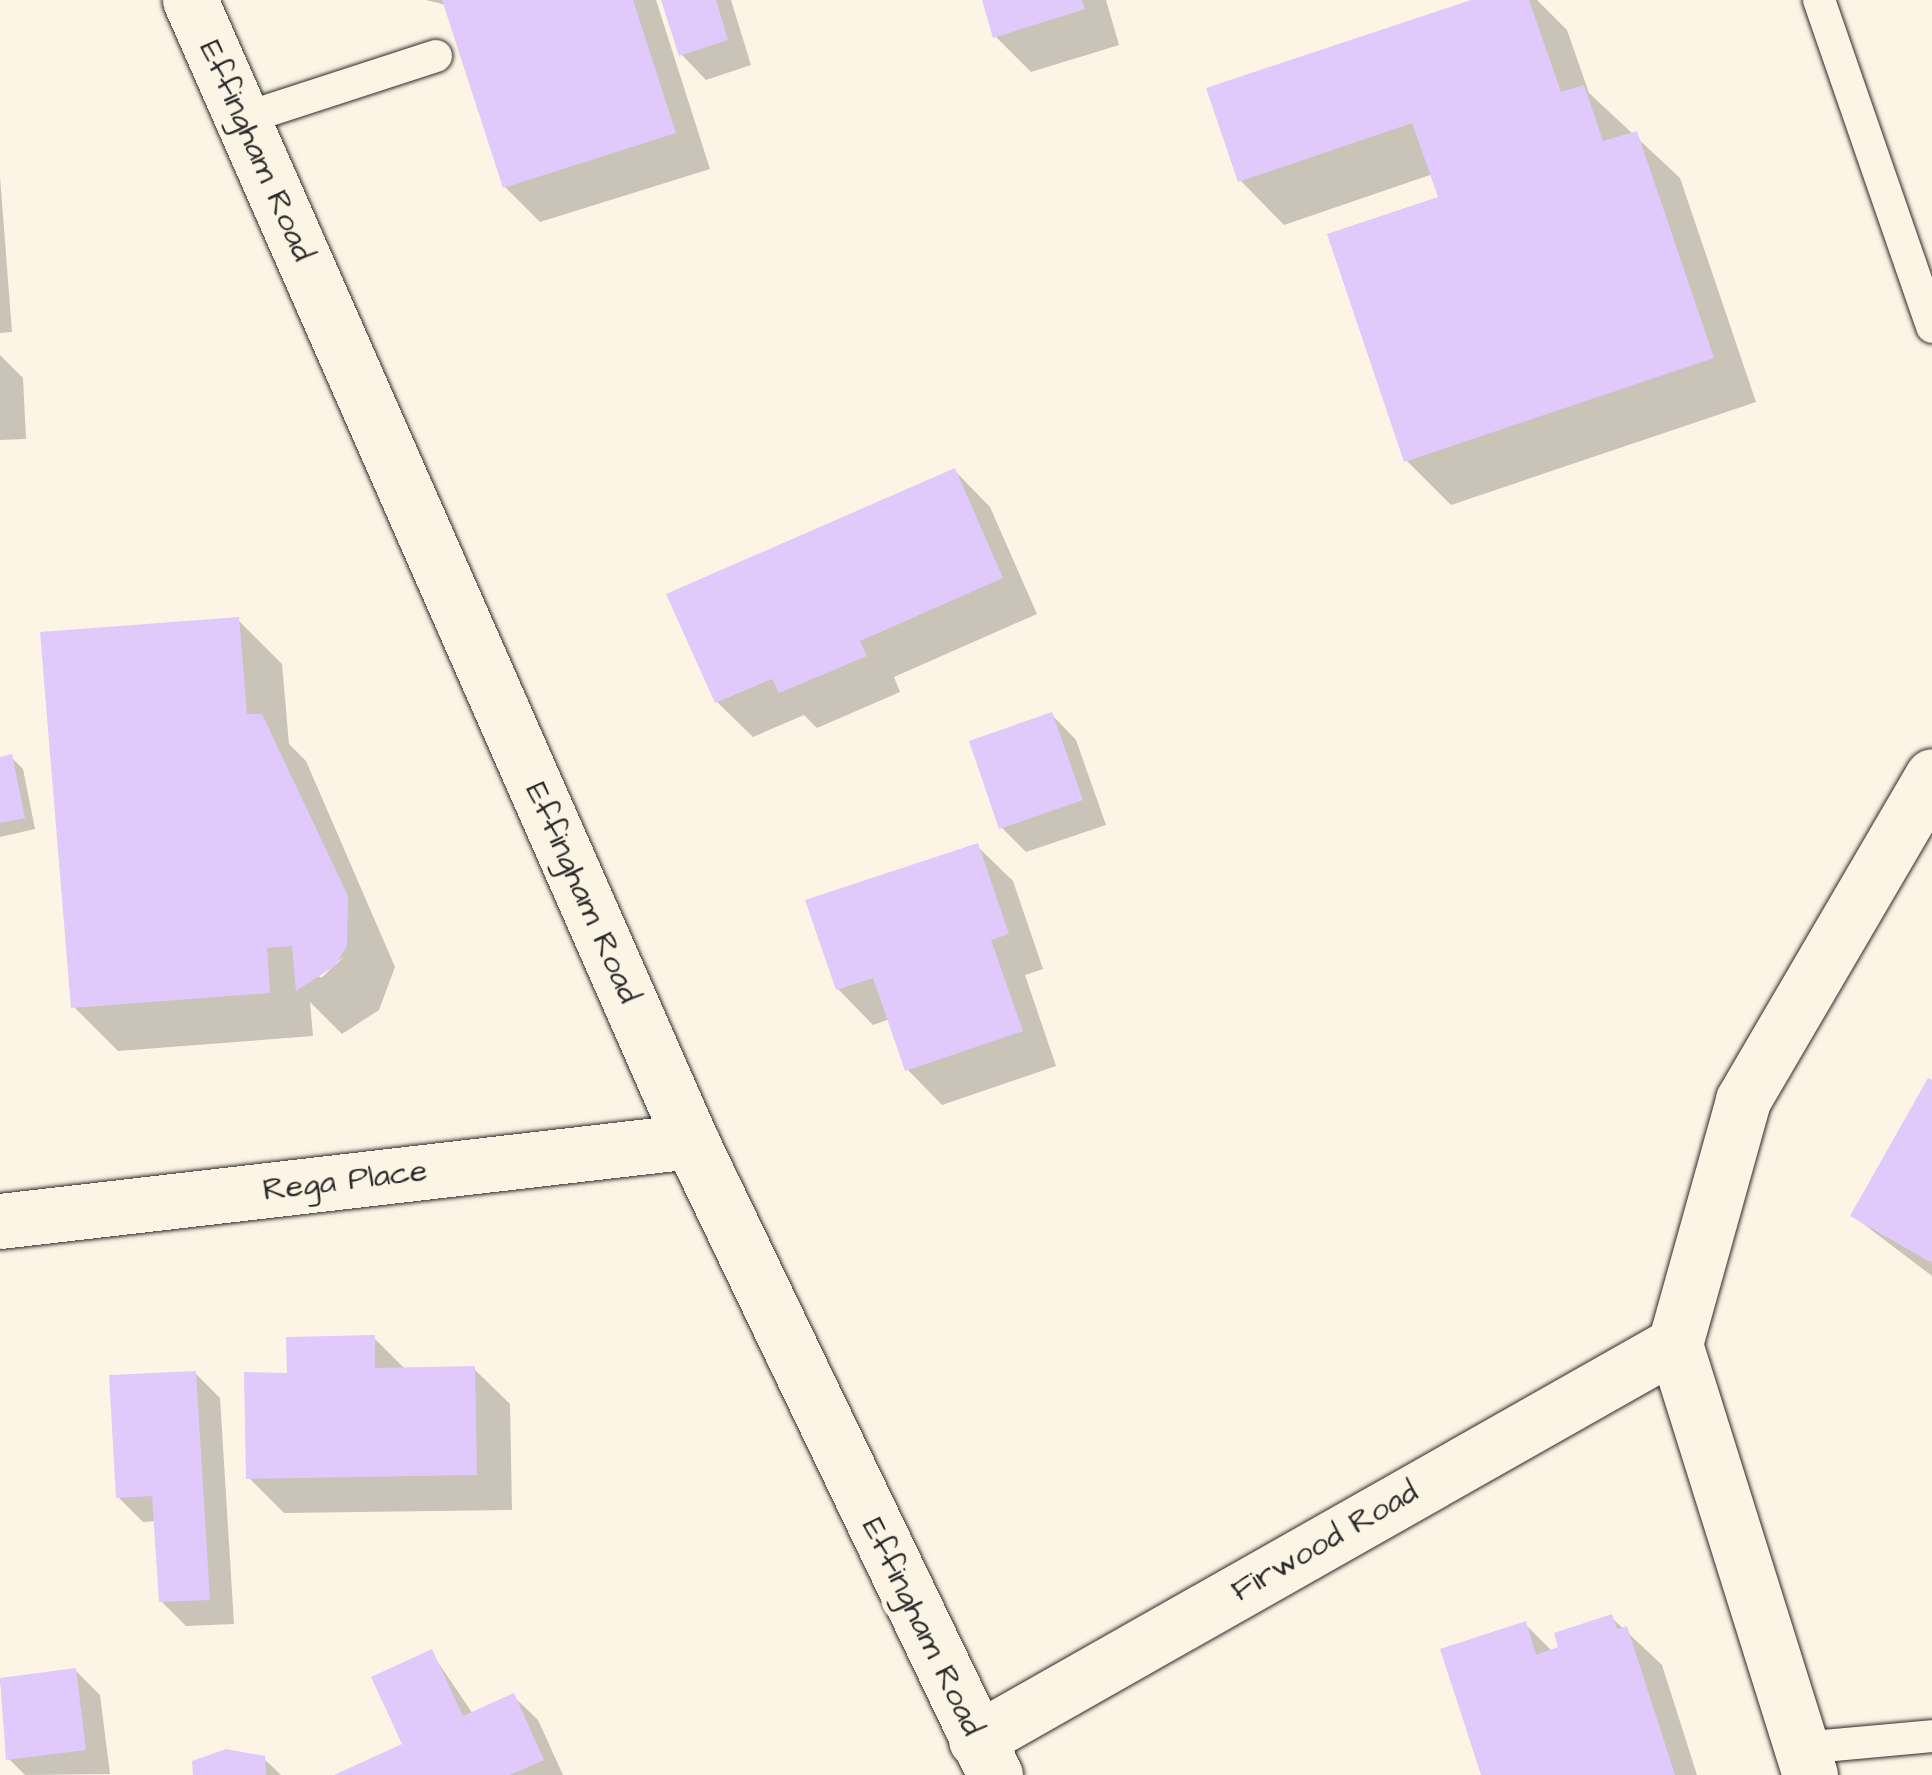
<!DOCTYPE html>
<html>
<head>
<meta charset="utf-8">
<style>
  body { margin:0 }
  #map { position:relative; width:1932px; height:1775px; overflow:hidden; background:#fcf5e5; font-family:"Architects Daughter",sans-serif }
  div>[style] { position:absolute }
  .shadow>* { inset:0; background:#0003 }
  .building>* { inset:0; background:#dfcafb }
  .roads { filter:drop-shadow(0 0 2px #2b2b2b) drop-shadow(0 0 2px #2b2b2b) }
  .lane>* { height:32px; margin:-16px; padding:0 16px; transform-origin:16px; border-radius:16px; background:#fcf5e5 }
  .street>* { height:55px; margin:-27.5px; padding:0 27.5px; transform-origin:27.5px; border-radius:27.5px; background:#fcf5e5 }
  .secondary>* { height:55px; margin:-27.5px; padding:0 27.5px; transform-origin:27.5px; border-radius:27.5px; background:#fcf5e5 }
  span { translate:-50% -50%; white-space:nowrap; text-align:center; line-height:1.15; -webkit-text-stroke:10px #fcf5e5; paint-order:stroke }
  .street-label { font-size:32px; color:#2b2b2b }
</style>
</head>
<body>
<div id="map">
  <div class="shadow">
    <i style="clip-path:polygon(426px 0,656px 0,710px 169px,540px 222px,505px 187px,446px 5px)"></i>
    <i style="clip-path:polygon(664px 0,731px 0,751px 65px,706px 80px,682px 55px)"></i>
    <i style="clip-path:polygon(984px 0,1106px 0,1119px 45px,1031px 72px,995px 36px)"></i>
    <i style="clip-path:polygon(1479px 0,1537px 0,1567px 30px,1589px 93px,1680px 178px,1756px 402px,1451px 505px,1406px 460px,1441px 198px,1433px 174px,1284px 225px,1240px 180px)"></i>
    <i style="clip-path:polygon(0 177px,12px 332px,0 333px)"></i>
    <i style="clip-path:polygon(0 355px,23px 378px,26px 439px,0 440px)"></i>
    <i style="clip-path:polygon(955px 471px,990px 507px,1037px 614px,894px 677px,900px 692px,817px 728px,804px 715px,753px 737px,717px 702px)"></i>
    <i style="clip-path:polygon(evenodd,238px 620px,282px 664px,289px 744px,306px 761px,395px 967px,379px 1010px,342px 1034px,310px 1002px,313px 1036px,118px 1051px,74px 1007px,238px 620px,344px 957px,321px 978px,317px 975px,344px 957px)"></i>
    <i style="clip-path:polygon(1052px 715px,1076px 740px,1106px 825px,1026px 852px,1001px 827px)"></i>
    <i style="clip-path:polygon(11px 757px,23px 769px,35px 829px,0 837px,0 759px)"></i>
    <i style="clip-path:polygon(977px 846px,1013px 881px,1043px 969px,1025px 975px,1056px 1066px,942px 1105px,907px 1069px,890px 1019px,873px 1025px,838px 989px)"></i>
    <i style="clip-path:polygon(1932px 1083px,1932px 1276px,1853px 1216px)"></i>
    <i style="clip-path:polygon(374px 1338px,406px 1370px,474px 1369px,510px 1404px,512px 1510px,284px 1513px,249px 1478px)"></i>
    <i style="clip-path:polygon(195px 1373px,220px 1398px,234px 1624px,186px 1626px,161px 1601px,156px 1521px,143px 1522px,118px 1497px)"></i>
    <i style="clip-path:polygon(1611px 1617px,1662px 1665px,1697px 1775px,1484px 1775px,1525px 1624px,1553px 1652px)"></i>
    <i style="clip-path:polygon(431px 1652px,473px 1714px,513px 1696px,538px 1720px,563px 1775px,340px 1775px,405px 1745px)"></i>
    <i style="clip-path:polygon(75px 1670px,100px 1695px,110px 1774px,25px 1775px,9px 1759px,0 1680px)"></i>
    <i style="clip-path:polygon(263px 1758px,281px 1775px,196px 1775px)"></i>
  </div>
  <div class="building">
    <i style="clip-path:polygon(442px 0,633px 0,676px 133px,503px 188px)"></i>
    <i style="clip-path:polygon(661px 0,716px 0,728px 40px,679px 56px)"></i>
    <i style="clip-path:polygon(982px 0,1082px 0,1085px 9px,993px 38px)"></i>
    <i style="clip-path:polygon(1471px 0,1529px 0,1561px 92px,1584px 85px,1603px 141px,1637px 131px,1714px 358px,1404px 462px,1327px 234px,1438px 197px,1412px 123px,1238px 182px,1206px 88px)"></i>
    <i style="clip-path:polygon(955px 468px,1003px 578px,860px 641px,867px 656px,779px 693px,772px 679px,715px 703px,666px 594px)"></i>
    <i style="clip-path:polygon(239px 617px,247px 714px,262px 714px,348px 896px,347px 946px,335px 966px,296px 991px,292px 946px,267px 948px,270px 993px,71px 1008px,40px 632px)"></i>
    <i style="clip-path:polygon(1052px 712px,1083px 800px,999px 829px,969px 741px)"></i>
    <i style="clip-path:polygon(12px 754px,25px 818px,0 823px,0 757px)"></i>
    <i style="clip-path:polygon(978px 843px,1009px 934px,991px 940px,1023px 1031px,905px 1071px,873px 978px,836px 990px,805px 900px)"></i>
    <i style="clip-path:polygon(1928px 1078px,1932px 1080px,1932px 1263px,1850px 1216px)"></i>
    <i style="clip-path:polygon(375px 1335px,375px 1368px,475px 1366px,477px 1475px,246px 1479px,244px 1372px,287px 1373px,286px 1337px)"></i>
    <i style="clip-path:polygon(196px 1371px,210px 1600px,159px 1602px,152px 1496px,116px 1498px,109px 1375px)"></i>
    <i style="clip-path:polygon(1612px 1614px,1617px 1629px,1627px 1626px,1675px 1775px,1481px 1775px,1440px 1649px,1526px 1621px,1536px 1655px,1558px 1647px,1554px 1633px)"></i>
    <i style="clip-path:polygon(432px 1649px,463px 1716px,514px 1693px,544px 1760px,510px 1775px,334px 1775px,402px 1744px,371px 1677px)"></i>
    <i style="clip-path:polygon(76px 1668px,86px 1750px,6px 1760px,0 1678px)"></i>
    <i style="clip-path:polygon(226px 1749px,265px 1756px,266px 1775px,193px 1775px,192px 1761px)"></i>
  </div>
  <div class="roads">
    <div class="lane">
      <i style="left:1819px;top:0;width:346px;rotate:70.9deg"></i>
      <i style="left:242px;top:119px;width:204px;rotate:-18deg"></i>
      <i style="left:1801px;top:1748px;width:132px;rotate:-5.2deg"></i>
    </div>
    <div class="street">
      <i style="left:0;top:1221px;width:696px;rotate:-6.6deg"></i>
      <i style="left:976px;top:1740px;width:803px;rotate:-29.53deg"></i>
      <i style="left:1810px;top:1775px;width:452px;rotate:-107.4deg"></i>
      <i style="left:1675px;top:1344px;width:253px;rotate:-74.4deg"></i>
      <i style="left:1743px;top:1100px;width:375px;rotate:-59.7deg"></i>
    </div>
    <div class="secondary">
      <i style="left:190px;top:0;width:1246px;rotate:66.29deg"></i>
      <i style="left:691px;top:1141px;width:703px;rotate:64.38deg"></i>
    </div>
  </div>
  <div class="street-label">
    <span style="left:256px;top:151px;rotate:66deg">Effingham Road</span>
    <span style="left:582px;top:893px;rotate:66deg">Effingham Road</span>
    <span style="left:345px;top:1181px;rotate:-7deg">Rega Place</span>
    <span style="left:1325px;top:1542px;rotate:-30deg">Firwood Road</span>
    <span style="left:922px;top:1627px;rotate:64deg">Effingham Road</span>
  </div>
</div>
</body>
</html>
